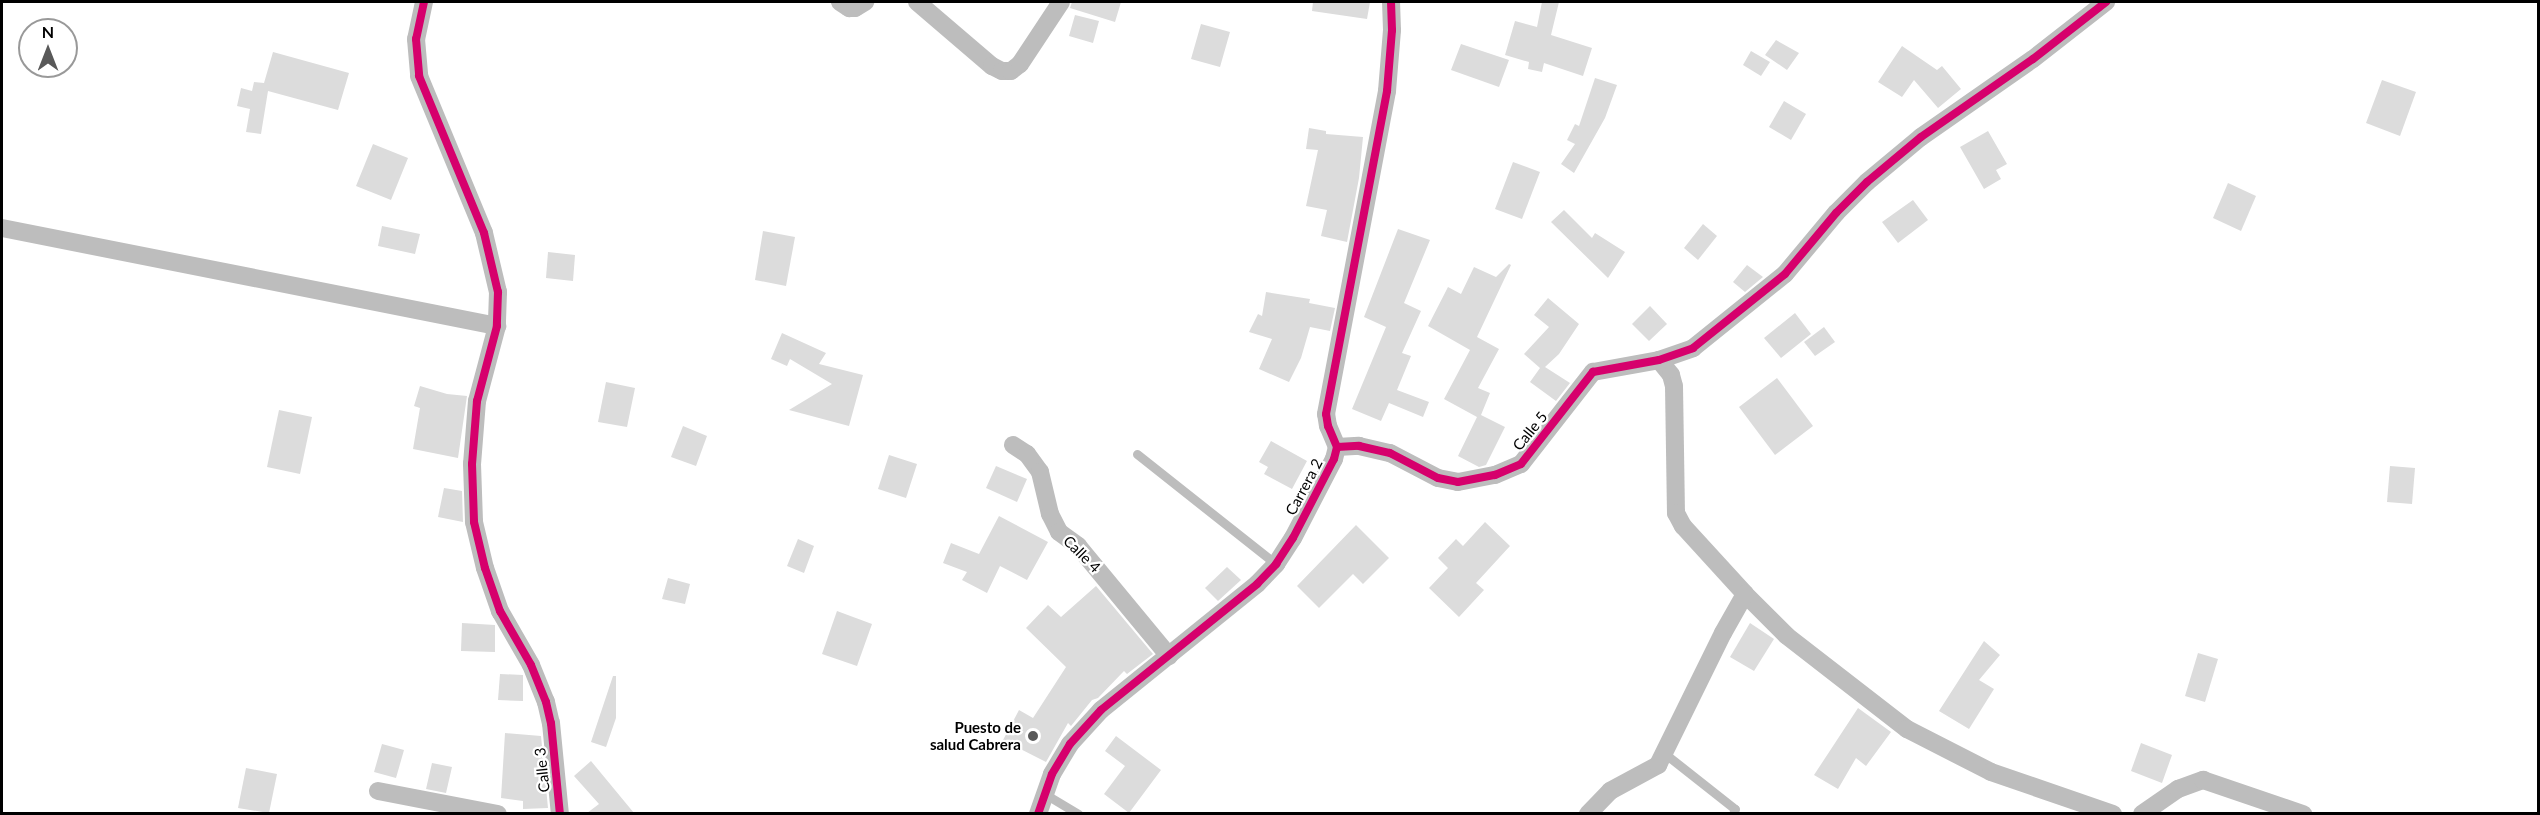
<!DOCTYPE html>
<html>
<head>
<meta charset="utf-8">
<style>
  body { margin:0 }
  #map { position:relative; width:2540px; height:815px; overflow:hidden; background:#fff; font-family:Lato,sans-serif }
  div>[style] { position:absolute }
  .building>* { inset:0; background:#dcdcdc }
  .service>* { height:9px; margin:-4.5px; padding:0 4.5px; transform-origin:4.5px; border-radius:4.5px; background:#bdbdbd }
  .minor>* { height:18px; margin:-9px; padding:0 9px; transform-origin:9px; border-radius:9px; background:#bdbdbd }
  .cycleway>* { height:8px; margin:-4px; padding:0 4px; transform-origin:4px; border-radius:4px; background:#d6006c }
  .dots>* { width:16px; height:16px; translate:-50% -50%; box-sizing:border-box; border:3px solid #fff; border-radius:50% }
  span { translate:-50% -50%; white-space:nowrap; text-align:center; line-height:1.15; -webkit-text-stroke:4.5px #fff; paint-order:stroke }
  .street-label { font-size:15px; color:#000 }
  .poi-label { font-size:15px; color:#000; font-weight:700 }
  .right { translate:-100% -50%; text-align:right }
  .frame { position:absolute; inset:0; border:3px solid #000; pointer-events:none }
  .north { position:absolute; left:18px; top:18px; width:60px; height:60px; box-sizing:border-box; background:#fff; border:2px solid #999; border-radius:50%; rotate:0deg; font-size:16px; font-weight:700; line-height:24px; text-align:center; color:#000 }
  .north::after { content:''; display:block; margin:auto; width:21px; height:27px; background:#595959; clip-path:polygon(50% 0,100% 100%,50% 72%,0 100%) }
</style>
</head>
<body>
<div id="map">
  <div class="building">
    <i style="clip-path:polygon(1072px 2px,1121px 2px,1115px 22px,1070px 8px)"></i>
    <i style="clip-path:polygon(1313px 2px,1370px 2px,1367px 19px,1312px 11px)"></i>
    <i style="clip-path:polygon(1542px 2px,1559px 2px,1551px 35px,1592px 48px,1583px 76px,1544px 63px,1542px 72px,1528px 69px,1529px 62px,1505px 55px,1515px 21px,1537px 27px)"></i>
    <i style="clip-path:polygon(1075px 15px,1099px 21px,1093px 43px,1069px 36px)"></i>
    <i style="clip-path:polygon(1201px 24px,1230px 32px,1220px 67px,1191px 59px)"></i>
    <i style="clip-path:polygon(1776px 40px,1799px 53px,1787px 70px,1765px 55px)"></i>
    <i style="clip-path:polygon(1461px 44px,1509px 60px,1499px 87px,1451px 70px)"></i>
    <i style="clip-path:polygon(1902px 46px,1937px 70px,1942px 66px,1961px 89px,1938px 108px,1914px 80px,1902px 97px,1878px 82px)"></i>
    <i style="clip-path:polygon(1751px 51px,1770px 62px,1761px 76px,1743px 65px)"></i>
    <i style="clip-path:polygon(273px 52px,349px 73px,338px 110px,268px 91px,261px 134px,246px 132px,250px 109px,237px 106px,241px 88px,252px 91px,254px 82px,264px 83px)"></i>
    <i style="clip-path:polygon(1595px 78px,1617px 85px,1605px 118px,1574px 173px,1561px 164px,1575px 144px,1567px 140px,1575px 124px,1579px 126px)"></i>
    <i style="clip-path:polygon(2382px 80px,2416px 92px,2400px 136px,2366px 123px)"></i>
    <i style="clip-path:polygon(1784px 101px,1806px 114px,1791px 140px,1769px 127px)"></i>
    <i style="clip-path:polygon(1309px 128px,1326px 131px,1326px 134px,1363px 137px,1359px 178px,1347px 242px,1321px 236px,1327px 210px,1306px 206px,1318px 150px,1306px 149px)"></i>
    <i style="clip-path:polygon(1988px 131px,2007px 164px,1996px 170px,2001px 179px,1984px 189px,1960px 147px)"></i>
    <i style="clip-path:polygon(373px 144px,408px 158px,391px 200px,356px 186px)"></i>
    <i style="clip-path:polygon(1513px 162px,1540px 172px,1522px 219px,1495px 209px)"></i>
    <i style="clip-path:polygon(2228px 183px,2256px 196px,2241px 231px,2213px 218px)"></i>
    <i style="clip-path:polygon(1913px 200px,1928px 220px,1898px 243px,1882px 222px)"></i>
    <i style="clip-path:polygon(1564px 210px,1592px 238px,1595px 233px,1625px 252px,1608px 278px,1551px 222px)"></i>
    <i style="clip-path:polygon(1703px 224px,1717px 236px,1698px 260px,1684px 248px)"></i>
    <i style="clip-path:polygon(382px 226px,420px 234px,415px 254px,378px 246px)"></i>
    <i style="clip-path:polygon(1398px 229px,1430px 240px,1404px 303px,1421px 311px,1402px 353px,1411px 356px,1397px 390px,1429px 402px,1423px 417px,1389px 403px,1381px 421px,1352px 409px,1386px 327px,1364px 317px)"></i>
    <i style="clip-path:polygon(763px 231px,795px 237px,786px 286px,755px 280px)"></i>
    <i style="clip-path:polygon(548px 252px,575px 255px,573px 281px,546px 278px)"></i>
    <i style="clip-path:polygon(1509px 264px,1511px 265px,1477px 337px,1499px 349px,1478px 388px,1490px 393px,1481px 415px,1505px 427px,1486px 465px,1479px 467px,1458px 456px,1477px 417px,1444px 399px,1470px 350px,1428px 326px,1448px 287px,1461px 294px,1474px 267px,1496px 277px)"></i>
    <i style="clip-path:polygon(1747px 265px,1763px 277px,1745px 292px,1733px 282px)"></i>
    <i style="clip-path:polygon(1266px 292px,1310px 299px,1309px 303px,1335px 308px,1330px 331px,1310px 327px,1301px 358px,1289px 382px,1259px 369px,1272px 339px,1249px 332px,1258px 314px,1262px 316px)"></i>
    <i style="clip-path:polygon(1548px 298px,1579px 324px,1559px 354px,1545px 367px,1570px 383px,1556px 401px,1530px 382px,1540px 368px,1524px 354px,1549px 327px,1534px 315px)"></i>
    <i style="clip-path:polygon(1650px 306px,1667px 324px,1649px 341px,1632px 324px)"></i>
    <i style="clip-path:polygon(1795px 313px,1811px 334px,1781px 358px,1764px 338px)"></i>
    <i style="clip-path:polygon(1824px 327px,1835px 342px,1815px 356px,1804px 342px)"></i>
    <i style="clip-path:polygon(782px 333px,826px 353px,819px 364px,863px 375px,849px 426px,789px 410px,832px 384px,790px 359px,787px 366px,771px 359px)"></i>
    <i style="clip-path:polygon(1777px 378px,1813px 426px,1775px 455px,1739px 407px)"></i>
    <i style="clip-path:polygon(606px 382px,635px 388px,627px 427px,598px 422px)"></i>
    <i style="clip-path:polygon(420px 386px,447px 394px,467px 396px,458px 458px,413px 449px,420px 408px,414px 406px)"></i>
    <i style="clip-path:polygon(279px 410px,312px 417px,300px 474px,267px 467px)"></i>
    <i style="clip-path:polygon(683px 426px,707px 436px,696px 466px,671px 457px)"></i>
    <i style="clip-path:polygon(1271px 441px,1307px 461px,1292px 489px,1264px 474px,1268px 467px,1259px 462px)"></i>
    <i style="clip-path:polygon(889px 455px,917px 464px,906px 498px,878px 489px)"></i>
    <i style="clip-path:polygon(996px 466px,1027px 479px,1017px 502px,986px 488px)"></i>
    <i style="clip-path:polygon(2390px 466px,2415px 468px,2412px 504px,2387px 502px)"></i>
    <i style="clip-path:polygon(444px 488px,462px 491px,463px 522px,438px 517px)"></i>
    <i style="clip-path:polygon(999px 516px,1048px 542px,1027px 580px,1000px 566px,987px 593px,962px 580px,967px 572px,943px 563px,951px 543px,979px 554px)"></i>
    <i style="clip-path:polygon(1485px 522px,1510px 546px,1476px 583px,1484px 590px,1459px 617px,1429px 588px,1448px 568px,1438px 558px,1456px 539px,1463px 546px)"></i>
    <i style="clip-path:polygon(1356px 525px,1389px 558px,1363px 584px,1353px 574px,1319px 608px,1297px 586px)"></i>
    <i style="clip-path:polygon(798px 539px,814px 546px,804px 573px,787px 566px)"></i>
    <i style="clip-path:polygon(1227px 567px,1241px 580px,1218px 601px,1205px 588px)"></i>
    <i style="clip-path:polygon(668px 578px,690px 584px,685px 604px,662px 599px)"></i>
    <i style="clip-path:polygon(1096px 586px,1153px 654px,1127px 674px,1124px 671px,1098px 698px,1092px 700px,1071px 726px,1068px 723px,1046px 762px,1003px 740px,1019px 710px,1033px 718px,1066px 667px,1026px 628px,1048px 605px,1061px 617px)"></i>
    <i style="clip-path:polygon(837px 611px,872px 624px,857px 666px,822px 654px)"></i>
    <i style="clip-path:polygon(462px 623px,495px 625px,495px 652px,461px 651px)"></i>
    <i style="clip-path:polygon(1750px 623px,1774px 639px,1754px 671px,1730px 657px)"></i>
    <i style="clip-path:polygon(1984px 641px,2000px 655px,1979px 680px,1994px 689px,1969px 729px,1939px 711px)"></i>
    <i style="clip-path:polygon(2198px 653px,2218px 659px,2205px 702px,2185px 696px)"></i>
    <i style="clip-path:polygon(500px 674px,523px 675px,523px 701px,498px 700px)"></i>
    <i style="clip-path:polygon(613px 676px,616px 676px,616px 718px,606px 747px,591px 742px)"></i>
    <i style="clip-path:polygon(1858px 708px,1891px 732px,1866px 766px,1856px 758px,1838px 789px,1814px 775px)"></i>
    <i style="clip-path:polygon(505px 733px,541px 736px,548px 808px,523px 809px,523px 801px,501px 798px)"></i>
    <i style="clip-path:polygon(1116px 736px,1161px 770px,1129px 813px,1104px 794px,1125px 766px,1105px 751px)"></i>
    <i style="clip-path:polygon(2141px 743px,2172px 755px,2162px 783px,2131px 771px)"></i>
    <i style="clip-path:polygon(382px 744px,404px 750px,396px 778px,374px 772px)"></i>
    <i style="clip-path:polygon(591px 761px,634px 813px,587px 813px,599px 804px,574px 776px)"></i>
    <i style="clip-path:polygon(432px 763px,452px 767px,446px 793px,426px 789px)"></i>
    <i style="clip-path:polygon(246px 768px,277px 774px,269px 813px,238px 808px)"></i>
  </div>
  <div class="service">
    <i style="left:1137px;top:454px;width:177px;rotate:38.4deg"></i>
    <i style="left:1664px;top:753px;width:90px;rotate:38.3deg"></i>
    <i style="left:1735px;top:809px;width:5px;rotate:112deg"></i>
    <i style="left:1045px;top:794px;width:39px;rotate:31deg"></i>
  </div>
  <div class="minor">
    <i style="left:424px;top:2px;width:38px;rotate:102deg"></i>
    <i style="left:416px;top:39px;width:37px;rotate:85deg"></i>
    <i style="left:419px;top:76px;width:170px;rotate:67.5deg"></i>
    <i style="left:484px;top:233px;width:61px;rotate:76.7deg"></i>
    <i style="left:498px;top:292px;width:34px;rotate:92deg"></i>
    <i style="left:497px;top:326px;width:78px;rotate:104.9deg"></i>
    <i style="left:477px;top:401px;width:63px;rotate:94.5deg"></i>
    <i style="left:472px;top:464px;width:58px;rotate:88deg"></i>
    <i style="left:474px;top:522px;width:47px;rotate:76.6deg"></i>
    <i style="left:485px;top:568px;width:46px;rotate:70.8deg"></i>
    <i style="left:500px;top:611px;width:62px;rotate:60.1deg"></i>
    <i style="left:531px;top:665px;width:40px;rotate:68deg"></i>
    <i style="left:546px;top:702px;width:22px;rotate:77deg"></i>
    <i style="left:551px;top:723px;width:91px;rotate:84.4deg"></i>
    <i style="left:840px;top:2px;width:11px;rotate:34deg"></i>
    <i style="left:849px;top:8px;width:6px"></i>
    <i style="left:855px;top:8px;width:12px;rotate:-31deg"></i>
    <i style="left:917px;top:2px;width:99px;rotate:40.5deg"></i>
    <i style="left:992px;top:66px;width:11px;rotate:27deg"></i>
    <i style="left:1002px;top:71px;width:9px"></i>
    <i style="left:1011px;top:71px;width:11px;rotate:-38deg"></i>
    <i style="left:1020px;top:64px;width:74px;rotate:-56.5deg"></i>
    <i style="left:2px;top:228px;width:505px;rotate:11.2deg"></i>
    <i style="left:1659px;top:360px;width:19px;rotate:51deg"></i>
    <i style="left:1671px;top:375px;width:11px;rotate:75deg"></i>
    <i style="left:1674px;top:386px;width:127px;rotate:89.1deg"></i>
    <i style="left:1676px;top:513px;width:15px;rotate:62deg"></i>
    <i style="left:1683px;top:526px;width:92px;rotate:47.6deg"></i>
    <i style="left:1745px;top:594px;width:59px;rotate:45deg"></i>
    <i style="left:1787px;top:636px;width:152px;rotate:37.8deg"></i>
    <i style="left:1907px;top:729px;width:94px;rotate:27.1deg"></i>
    <i style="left:1991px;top:772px;width:129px;rotate:19deg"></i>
    <i style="left:1013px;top:445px;width:17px;rotate:33deg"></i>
    <i style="left:1027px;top:454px;width:22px;rotate:54deg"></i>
    <i style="left:1040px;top:472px;width:43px;rotate:76.6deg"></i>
    <i style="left:1050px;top:514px;width:20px;rotate:63deg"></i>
    <i style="left:1059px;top:532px;width:24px;rotate:36deg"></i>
    <i style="left:1078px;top:546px;width:143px;rotate:50.4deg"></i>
    <i style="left:1337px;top:447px;width:22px;rotate:-3deg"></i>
    <i style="left:1359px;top:446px;width:32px;rotate:13deg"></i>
    <i style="left:1390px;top:453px;width:54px;rotate:27.5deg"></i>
    <i style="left:1438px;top:478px;width:20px;rotate:11deg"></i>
    <i style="left:1458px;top:482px;width:38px;rotate:-11deg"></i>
    <i style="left:1495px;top:475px;width:28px;rotate:-23deg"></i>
    <i style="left:1521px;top:464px;width:117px;rotate:-52deg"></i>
    <i style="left:1593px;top:372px;width:67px;rotate:-10.3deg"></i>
    <i style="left:1659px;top:360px;width:36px;rotate:-19deg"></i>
    <i style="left:1693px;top:348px;width:118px;rotate:-38.8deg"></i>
    <i style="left:1785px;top:274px;width:80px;rotate:-50.1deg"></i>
    <i style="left:1836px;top:213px;width:44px;rotate:-45deg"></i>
    <i style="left:1867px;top:182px;width:70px;rotate:-39.8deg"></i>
    <i style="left:1921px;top:137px;width:136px;rotate:-34.9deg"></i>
    <i style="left:2033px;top:59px;width:93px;rotate:-38deg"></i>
    <i style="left:378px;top:791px;width:122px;rotate:10.9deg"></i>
    <i style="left:1038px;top:814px;width:42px;rotate:-70.7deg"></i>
    <i style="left:1052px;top:774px;width:35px;rotate:-59deg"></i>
    <i style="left:1070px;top:744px;width:46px;rotate:-47.6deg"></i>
    <i style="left:1101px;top:710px;width:201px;rotate:-38.9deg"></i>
    <i style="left:1257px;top:584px;width:28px;rotate:-46deg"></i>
    <i style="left:1276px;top:564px;width:31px;rotate:-57deg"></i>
    <i style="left:1293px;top:538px;width:89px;rotate:-62.6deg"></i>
    <i style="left:1334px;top:459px;width:12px;rotate:-76deg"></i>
    <i style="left:1337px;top:447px;width:23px;rotate:-113deg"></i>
    <i style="left:1328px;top:426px;width:12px;rotate:-99deg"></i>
    <i style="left:1326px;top:414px;width:329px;rotate:-79.3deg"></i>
    <i style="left:1387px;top:91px;width:61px;rotate:-85.3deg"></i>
    <i style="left:1392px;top:30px;width:28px;rotate:-92deg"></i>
    <i style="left:1588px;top:814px;width:32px;rotate:-46deg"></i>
    <i style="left:1610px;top:791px;width:55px;rotate:-28.4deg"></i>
    <i style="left:1658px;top:765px;width:147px;rotate:-63.8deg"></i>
    <i style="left:1723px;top:633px;width:45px;rotate:-60.6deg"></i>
    <i style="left:2142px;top:814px;width:44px;rotate:-34.8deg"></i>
    <i style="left:2178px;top:789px;width:27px;rotate:-20deg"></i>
    <i style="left:2203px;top:780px;width:106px;rotate:18.8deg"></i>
  </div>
  <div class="cycleway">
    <i style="left:424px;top:2px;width:38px;rotate:102deg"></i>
    <i style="left:416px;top:39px;width:37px;rotate:85deg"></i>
    <i style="left:419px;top:76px;width:170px;rotate:67.5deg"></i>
    <i style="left:484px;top:233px;width:61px;rotate:76.7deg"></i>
    <i style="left:498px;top:292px;width:34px;rotate:92deg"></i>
    <i style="left:497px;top:326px;width:78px;rotate:104.9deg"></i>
    <i style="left:477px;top:401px;width:63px;rotate:94.5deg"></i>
    <i style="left:472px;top:464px;width:58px;rotate:88deg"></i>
    <i style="left:474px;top:522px;width:47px;rotate:76.6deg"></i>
    <i style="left:485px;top:568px;width:46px;rotate:70.8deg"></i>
    <i style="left:500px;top:611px;width:62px;rotate:60.1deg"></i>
    <i style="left:531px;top:665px;width:40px;rotate:68deg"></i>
    <i style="left:546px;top:702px;width:22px;rotate:77deg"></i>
    <i style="left:551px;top:723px;width:91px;rotate:84.4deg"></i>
    <i style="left:1337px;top:447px;width:22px;rotate:-3deg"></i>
    <i style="left:1359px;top:446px;width:32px;rotate:13deg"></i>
    <i style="left:1390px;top:453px;width:54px;rotate:27.5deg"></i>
    <i style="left:1438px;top:478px;width:20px;rotate:11deg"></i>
    <i style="left:1458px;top:482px;width:38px;rotate:-11deg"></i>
    <i style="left:1495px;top:475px;width:28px;rotate:-23deg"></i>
    <i style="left:1521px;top:464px;width:117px;rotate:-52deg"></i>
    <i style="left:1593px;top:372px;width:67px;rotate:-10.3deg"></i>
    <i style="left:1659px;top:360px;width:36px;rotate:-19deg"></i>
    <i style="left:1693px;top:348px;width:118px;rotate:-38.8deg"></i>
    <i style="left:1785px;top:274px;width:80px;rotate:-50.1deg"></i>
    <i style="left:1836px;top:213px;width:44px;rotate:-45deg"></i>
    <i style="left:1867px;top:182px;width:70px;rotate:-39.8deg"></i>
    <i style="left:1921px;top:137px;width:136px;rotate:-34.9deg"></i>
    <i style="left:2033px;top:59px;width:93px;rotate:-38deg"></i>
    <i style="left:1038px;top:814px;width:42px;rotate:-70.7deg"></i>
    <i style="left:1052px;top:774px;width:35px;rotate:-59deg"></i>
    <i style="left:1070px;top:744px;width:46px;rotate:-47.6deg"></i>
    <i style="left:1101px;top:710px;width:201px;rotate:-38.9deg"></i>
    <i style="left:1257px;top:584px;width:28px;rotate:-46deg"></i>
    <i style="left:1276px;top:564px;width:31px;rotate:-57deg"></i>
    <i style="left:1293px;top:538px;width:89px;rotate:-62.6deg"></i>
    <i style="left:1334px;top:459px;width:12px;rotate:-76deg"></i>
    <i style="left:1337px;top:447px;width:23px;rotate:-113deg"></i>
    <i style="left:1328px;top:426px;width:12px;rotate:-99deg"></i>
    <i style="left:1326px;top:414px;width:329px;rotate:-79.3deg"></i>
    <i style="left:1387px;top:91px;width:61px;rotate:-85.3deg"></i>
    <i style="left:1392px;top:30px;width:28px;rotate:-92deg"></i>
  </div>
  <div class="dots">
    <i style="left:1033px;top:736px;background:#595959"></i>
  </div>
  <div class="street-label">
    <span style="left:1530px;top:431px;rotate:-51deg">Calle 5</span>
    <span style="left:1304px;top:487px;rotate:-62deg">Carrera 2</span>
    <span style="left:1082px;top:554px;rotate:45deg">Calle 4</span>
    <span style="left:542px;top:770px;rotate:-96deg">Calle 3</span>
  </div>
  <div class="poi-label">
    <span class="right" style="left:1021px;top:736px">Puesto de<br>salud Cabrera</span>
  </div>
  <div class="frame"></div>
  <div class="north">N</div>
</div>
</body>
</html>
